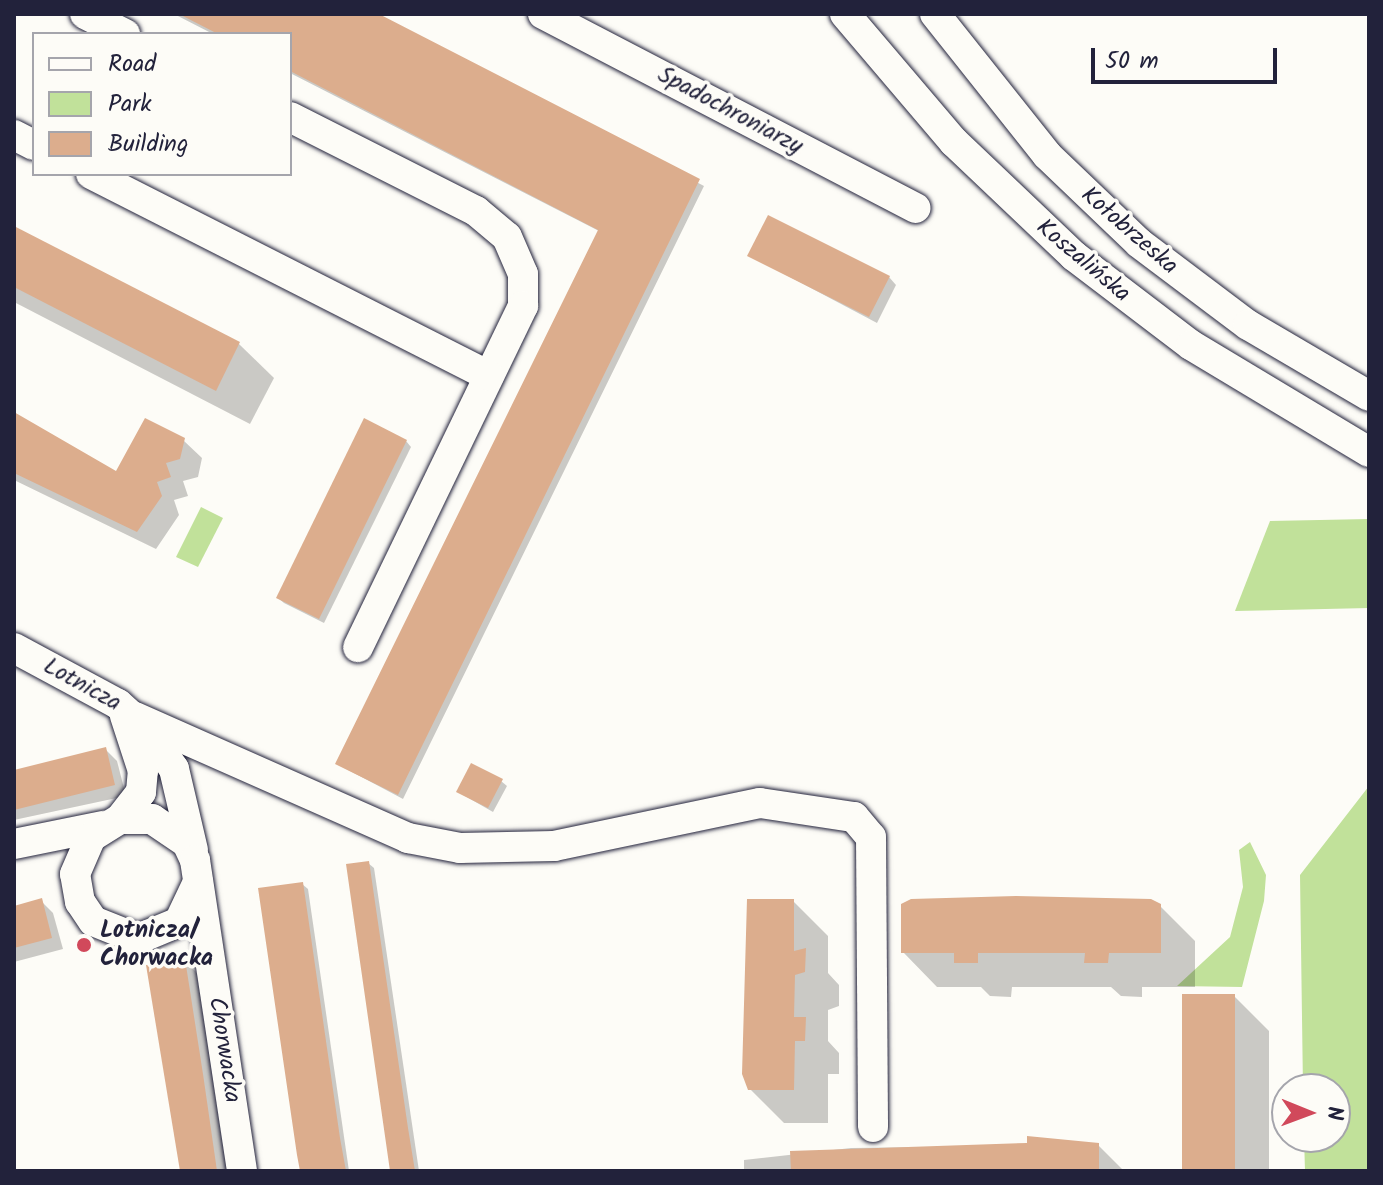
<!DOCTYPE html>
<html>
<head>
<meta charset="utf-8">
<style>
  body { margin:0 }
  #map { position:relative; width:1383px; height:1185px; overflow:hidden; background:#fdfcf7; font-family:Kalam,sans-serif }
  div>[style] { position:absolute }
  .green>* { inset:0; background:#c1e19a }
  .shadow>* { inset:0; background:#0003 }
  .building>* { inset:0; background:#dcad8d }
  .roads { filter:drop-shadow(0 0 2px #22223b) drop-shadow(0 0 2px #22223b) }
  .minor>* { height:30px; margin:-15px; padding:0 15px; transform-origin:15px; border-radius:15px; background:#fdfcf7 }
  .dots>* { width:22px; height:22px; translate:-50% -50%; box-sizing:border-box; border:4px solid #fdfcf7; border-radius:50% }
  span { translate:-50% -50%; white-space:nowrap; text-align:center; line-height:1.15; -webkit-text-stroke:7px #fdfcf7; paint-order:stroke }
  .street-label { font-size:24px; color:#22223b }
  .poi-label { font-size:24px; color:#22223b; font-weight:700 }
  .left { translate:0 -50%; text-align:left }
  .frame { position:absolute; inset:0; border:16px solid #22223b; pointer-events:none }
  .legend { position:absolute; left:32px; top:32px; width:260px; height:144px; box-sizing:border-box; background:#fdfcf7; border:2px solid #a5a5ac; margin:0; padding:10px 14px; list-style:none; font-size:24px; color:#22223b }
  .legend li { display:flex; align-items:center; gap:16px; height:40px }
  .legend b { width:40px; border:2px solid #a5a5ac }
  .north { position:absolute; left:1271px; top:1073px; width:80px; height:80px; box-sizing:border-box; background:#fdfcf7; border:2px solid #a5a5ac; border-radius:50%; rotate:91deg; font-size:22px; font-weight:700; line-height:32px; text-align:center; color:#22223b }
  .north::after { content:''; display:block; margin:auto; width:28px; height:36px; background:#d1495b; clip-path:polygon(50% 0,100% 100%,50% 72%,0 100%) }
  .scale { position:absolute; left:1091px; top:48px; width:186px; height:36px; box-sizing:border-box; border:4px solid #22223b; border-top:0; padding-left:10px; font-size:24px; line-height:28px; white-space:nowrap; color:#22223b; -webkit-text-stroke:6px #fdfcf7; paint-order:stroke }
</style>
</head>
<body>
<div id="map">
  <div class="green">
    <i style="clip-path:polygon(201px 507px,223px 518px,198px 567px,176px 557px)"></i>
    <i style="clip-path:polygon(1369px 519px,1369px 608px,1235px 611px,1270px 521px)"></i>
    <i style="clip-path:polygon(1369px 786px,1369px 1171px,1305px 1171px,1304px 1137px,1335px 1137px,1335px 1089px,1303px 1089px,1300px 875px)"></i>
    <i style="clip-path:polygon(1250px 842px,1266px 875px,1264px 901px,1242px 987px,1177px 986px,1230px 937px,1243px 887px,1239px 850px)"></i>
  </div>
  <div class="shadow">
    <i style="clip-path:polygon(174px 14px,376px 14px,704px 186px,403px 799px,337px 764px,599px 231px,290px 73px,290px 34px,213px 34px)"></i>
    <i style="clip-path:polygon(14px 228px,239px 344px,274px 378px,250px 424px,14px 302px)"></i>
    <i style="clip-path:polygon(750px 256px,889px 277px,896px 285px,877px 323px)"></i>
    <i style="clip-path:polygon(14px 420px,116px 474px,183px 440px,202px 458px,198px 477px,183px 481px,188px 496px,174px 500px,179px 515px,156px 549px,14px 480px)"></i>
    <i style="clip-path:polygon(406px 441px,411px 447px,324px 623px,284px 603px,278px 598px)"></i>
    <i style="clip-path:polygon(105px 749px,117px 761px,126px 796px,14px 820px,14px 773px)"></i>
    <i style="clip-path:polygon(501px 781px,507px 786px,493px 812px,458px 792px)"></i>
    <i style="clip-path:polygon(368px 863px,374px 868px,419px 1171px,392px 1171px)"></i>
    <i style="clip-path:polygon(302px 884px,308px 889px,349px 1171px,302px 1171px)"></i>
    <i style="clip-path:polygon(41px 901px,53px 913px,63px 949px,14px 962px,14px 908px)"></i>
    <i style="clip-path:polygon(793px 901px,828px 936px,828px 973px,839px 985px,839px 1006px,828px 1010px,828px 1041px,839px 1053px,839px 1074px,828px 1074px,828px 1123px,784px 1123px,750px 1089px)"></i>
    <i style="clip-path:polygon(1160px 906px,1195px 941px,1195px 987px,1142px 987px,1142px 997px,1121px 996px,1111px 987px,1012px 987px,1011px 997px,990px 996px,981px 987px,937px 987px,903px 952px)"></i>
    <i style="clip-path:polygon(185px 961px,200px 976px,229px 1171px,181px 1171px)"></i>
    <i style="clip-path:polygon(1234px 996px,1269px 1031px,1269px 1171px,1184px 1171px)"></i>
    <i style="clip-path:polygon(1098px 1145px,1124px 1171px,744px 1171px,744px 1160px,851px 1148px)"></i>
  </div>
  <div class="building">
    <i style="clip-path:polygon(179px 14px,379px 14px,700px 179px,398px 795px,335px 764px,598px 230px,290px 71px,290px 34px,218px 34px)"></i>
    <i style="clip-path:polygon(768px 215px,890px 276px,869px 317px,747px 256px)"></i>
    <i style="clip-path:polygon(14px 226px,240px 342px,216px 391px,14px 287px)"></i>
    <i style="clip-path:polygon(14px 412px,116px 471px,145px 418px,185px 438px,180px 459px,166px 463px,171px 477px,157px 482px,162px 496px,137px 532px,14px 473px)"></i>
    <i style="clip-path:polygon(364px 418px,407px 440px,319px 619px,276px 598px)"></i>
    <i style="clip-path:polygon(106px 747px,115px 785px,14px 810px,14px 770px)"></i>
    <i style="clip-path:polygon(471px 763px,503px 779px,488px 808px,456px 792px)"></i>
    <i style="clip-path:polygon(369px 861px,408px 1128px,415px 1171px,390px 1171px,346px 864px)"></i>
    <i style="clip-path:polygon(303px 882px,340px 1138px,346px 1171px,300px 1171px,297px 1155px,258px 888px)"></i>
    <i style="clip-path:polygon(1016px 896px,1151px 899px,1161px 904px,1161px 953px,1109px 953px,1108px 963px,1084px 963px,1085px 953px,978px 953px,978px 963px,954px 963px,954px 953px,901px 953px,901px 904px,911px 899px)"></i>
    <i style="clip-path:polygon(42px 898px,52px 938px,14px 948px,14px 906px)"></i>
    <i style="clip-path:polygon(747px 899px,794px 899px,794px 951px,806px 948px,805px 972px,795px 975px,794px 1017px,806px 1017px,805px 1041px,795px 1041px,794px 1090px,748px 1090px,742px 1074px)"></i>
    <i style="clip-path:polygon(185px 959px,203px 1074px,217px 1171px,180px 1171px,146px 965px)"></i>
    <i style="clip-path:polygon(1182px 994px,1235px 994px,1235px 1171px,1182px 1171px)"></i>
    <i style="clip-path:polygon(1027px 1136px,1099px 1143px,1099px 1171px,791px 1171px,790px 1151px,1027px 1143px)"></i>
  </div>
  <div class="roads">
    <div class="minor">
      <i style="left:85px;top:14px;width:45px;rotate:26.6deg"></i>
      <i style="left:543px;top:14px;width:420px;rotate:27.5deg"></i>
      <i style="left:845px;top:14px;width:168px;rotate:49.6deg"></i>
      <i style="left:954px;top:142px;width:166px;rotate:43.5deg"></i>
      <i style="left:1074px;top:256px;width:147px;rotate:37.3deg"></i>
      <i style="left:1191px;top:345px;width:208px;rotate:31deg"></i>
      <i style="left:935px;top:14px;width:180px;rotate:51.5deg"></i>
      <i style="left:1047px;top:155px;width:127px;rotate:43.7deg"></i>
      <i style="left:1139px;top:243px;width:136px;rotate:37deg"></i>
      <i style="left:1248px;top:325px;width:140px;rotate:30.4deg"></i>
      <i style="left:290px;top:117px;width:208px;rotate:26.8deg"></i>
      <i style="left:476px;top:211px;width:40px;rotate:40deg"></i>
      <i style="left:507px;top:237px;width:40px;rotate:66.6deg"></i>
      <i style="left:523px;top:274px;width:32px;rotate:90deg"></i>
      <i style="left:523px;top:306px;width:379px;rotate:115.8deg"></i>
      <i style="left:14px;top:135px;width:22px;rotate:27deg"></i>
      <i style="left:91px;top:174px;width:446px;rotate:26.9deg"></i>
      <i style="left:14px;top:648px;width:118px;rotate:28.3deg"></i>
      <i style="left:118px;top:704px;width:39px;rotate:42deg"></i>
      <i style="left:147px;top:730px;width:47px;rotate:55.3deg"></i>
      <i style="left:174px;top:769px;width:83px;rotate:76.8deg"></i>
      <i style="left:135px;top:717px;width:299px;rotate:23.9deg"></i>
      <i style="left:408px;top:838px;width:53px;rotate:10.9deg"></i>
      <i style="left:460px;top:848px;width:94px;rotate:-1.2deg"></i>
      <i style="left:554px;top:846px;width:210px;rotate:-11.8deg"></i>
      <i style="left:760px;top:803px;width:95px;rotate:8.5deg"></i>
      <i style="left:854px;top:817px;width:26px;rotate:50deg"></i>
      <i style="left:871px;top:837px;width:290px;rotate:89.6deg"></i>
      <i style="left:120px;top:819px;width:34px;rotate:-52deg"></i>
      <i style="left:141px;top:792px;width:21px;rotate:-85deg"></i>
      <i style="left:143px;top:771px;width:58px;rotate:-108.1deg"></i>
      <i style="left:14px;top:844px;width:91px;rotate:-11.4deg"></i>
      <i style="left:198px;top:882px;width:44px;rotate:115.4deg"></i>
      <i style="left:179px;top:922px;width:44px;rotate:157.5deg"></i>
      <i style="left:138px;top:939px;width:48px;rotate:-158.2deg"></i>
      <i style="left:93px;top:921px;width:23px;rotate:-124deg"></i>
      <i style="left:80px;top:902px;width:28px;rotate:-100deg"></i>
      <i style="left:75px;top:874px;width:40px;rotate:-66.6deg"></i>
      <i style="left:91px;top:837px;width:34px;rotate:-32deg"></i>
      <i style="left:120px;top:819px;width:32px"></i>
      <i style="left:152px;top:819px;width:42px;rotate:34.4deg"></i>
      <i style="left:187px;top:843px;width:19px;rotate:65deg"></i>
      <i style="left:195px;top:860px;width:315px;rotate:81.4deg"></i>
    </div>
  </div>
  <div class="dots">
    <i style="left:84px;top:945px;background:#d1495b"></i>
  </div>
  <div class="street-label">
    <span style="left:730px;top:111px;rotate:28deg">Spadochroniarzy</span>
    <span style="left:1129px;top:231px;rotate:41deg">Kołobrzeska</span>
    <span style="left:1083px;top:261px;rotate:40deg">Koszalińska</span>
    <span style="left:82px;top:685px;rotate:29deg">Lotnicza</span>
    <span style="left:224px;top:1050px;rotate:81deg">Chorwacka</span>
  </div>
  <div class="poi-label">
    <span class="left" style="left:100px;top:945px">Lotnicza/<br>Chorwacka</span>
  </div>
  <div class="frame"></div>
  <ul class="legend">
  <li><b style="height:10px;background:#fdfcf7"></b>Road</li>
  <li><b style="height:22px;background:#c1e19a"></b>Park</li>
  <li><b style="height:22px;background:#dcad8d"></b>Building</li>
  </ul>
  <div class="north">N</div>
  <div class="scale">50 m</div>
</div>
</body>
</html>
